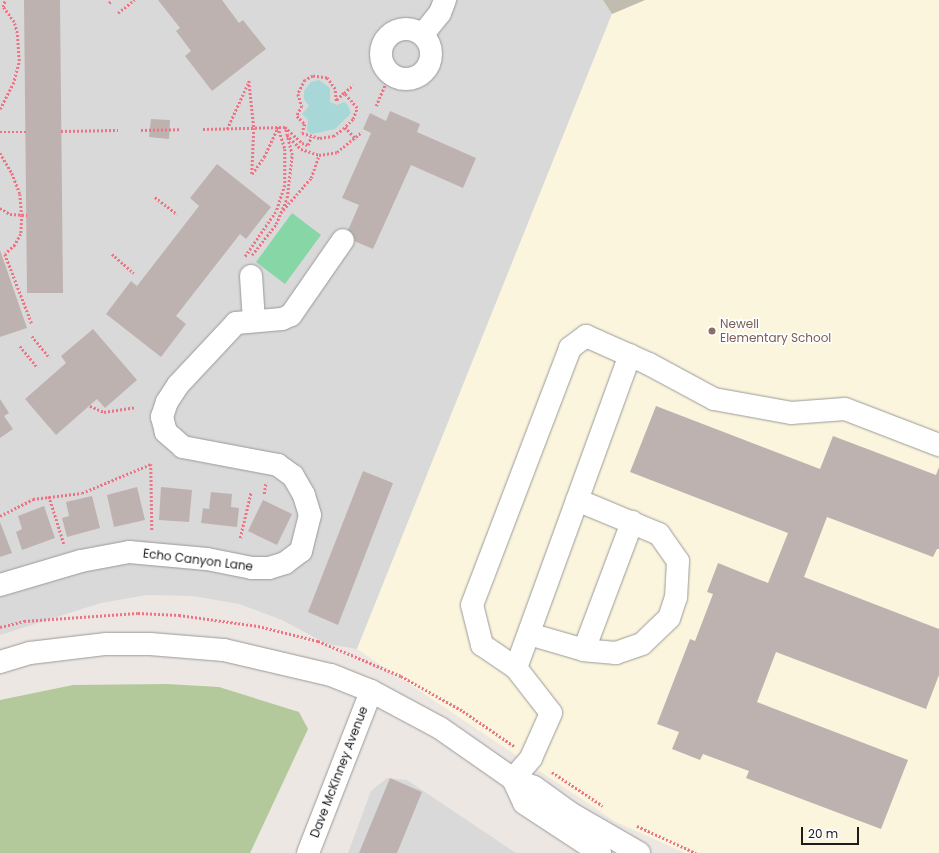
<!DOCTYPE html>
<html>
<head>
<meta charset="utf-8">
<style>
  body { margin:0 }
  #map { position:relative; width:939px; height:853px; overflow:hidden; background:#ede7e3; font-family:Poppins,sans-serif }
  div>[style] { position:absolute }
  .residential>* { inset:0; background:#dad9da }
  .education>* { inset:0; background:#fcf5dd }
  .construction>* { inset:0; background:#c0bcaf }
  .forest>* { inset:0; background:#b3c99b }
  .pitch>* { inset:0; background:#87d6a5 }
  .water>* { inset:0; background:#a7d7d7 }
  .building>* { inset:0; background:#bdb2b0 }
  .path>* { height:2.5px; margin-top:-1.25px; transform-origin:0; background:repeating-linear-gradient(90deg,#ed7484 0 2px,transparent 0 4px) }
  .roads { filter:drop-shadow(0 0 1px #999) drop-shadow(0 0 1px #999) }
  .minor>* { height:22px; margin:-11px; padding:0 11px; transform-origin:11px; border-radius:11px; background:#fff }
  .minor>.ring { margin:-11px; padding:0; box-sizing:content-box; background:none; border:22px solid #fff; border-radius:50% }
  .dots>* { width:11px; height:11px; translate:-50% -50%; box-sizing:border-box; border:2px solid #fff; border-radius:50% }
  span { translate:-50% -50%; white-space:nowrap; text-align:center; line-height:1.15; -webkit-text-stroke:3px #fff; paint-order:stroke }
  .education-label { font-size:12px; color:#785e54 }
  .left { translate:0 -50%; text-align:left }
  .street-label { font-size:12px; color:#1c1c1c }
  .scale { position:absolute; left:801px; top:827px; width:58px; height:18px; box-sizing:border-box; border:2px solid #1c1c1c; border-top:0; padding-left:5px; font-size:12px; line-height:14px; white-space:nowrap; color:#1c1c1c; -webkit-text-stroke:3px #fff; paint-order:stroke }
</style>
</head>
<body>
<div id="map">
  <div class="residential">
    <i style="clip-path:polygon(0 0,603px 0,612px 14px,357px 649px,327px 644px,282px 620px,239px 604px,193px 596px,147px 595px,101px 603px,0 635px)"></i>
    <i style="clip-path:polygon(387px 778px,407px 780px,516px 853px,348px 853px,371px 791px)"></i>
  </div>
  <div class="education">
    <i style="clip-path:polygon(645px 0,939px 0,939px 853px,685px 853px,616px 822px,357px 649px,612px 14px)"></i>
  </div>
  <div class="construction">
    <i style="clip-path:polygon(603px 0,645px 0,612px 14px)"></i>
  </div>
  <div class="forest">
    <i style="clip-path:polygon(73px 685px,167px 684px,219px 687px,299px 712px,308px 729px,250px 853px,0 853px,0 700px)"></i>
  </div>
  <div class="pitch">
    <i style="clip-path:polygon(292px 213px,321px 235px,285px 284px,256px 262px)"></i>
  </div>
  <div class="water">
    <i style="clip-path:polygon(319px 80px,330px 88px,330px 102px,337px 105px,344px 102px,347px 104px,351px 113px,335px 129px,312px 134px,307px 131px,308px 120px,302px 114px,309px 106px,304px 99px,304px 91px,311px 82px)"></i>
  </div>
  <div class="building">
    <i style="clip-path:polygon(24px 0,60px 0,63px 293px,27px 293px)"></i>
    <i style="clip-path:polygon(158px 0,222px 0,239px 23px,243px 20px,266px 49px,212px 91px,185px 56px,191px 51px,176px 31px,180px 28px)"></i>
    <i style="clip-path:polygon(390px 111px,420px 124px,417px 132px,476px 158px,463px 188px,411px 165px,373px 249px,345px 237px,359px 205px,342px 198px,371px 133px,363px 129px,370px 113px,386px 121px)"></i>
    <i style="clip-path:polygon(151px 119px,170px 120px,169px 139px,149px 137px)"></i>
    <i style="clip-path:polygon(217px 164px,271px 207px,246px 239px,240px 234px,176px 316px,186px 324px,161px 357px,106px 314px,131px 281px,137px 286px,199px 206px,190px 198px)"></i>
    <i style="clip-path:polygon(0 250px,27px 328px,0 337px)"></i>
    <i style="clip-path:polygon(93px 329px,137px 380px,105px 408px,97px 399px,56px 435px,25px 399px,66px 363px,61px 356px)"></i>
    <i style="clip-path:polygon(0 399px,9px 413px,4px 416px,13px 429px,0 438px)"></i>
    <i style="clip-path:polygon(656px 406px,820px 469px,833px 436px,936px 475px,939px 467px,939px 549px,937px 549px,933px 557px,827px 517px,804px 577px,939px 629px,939px 675px,926px 709px,776px 652px,757px 702px,908px 760px,881px 829px,746px 778px,749px 771px,703px 754px,700px 760px,672px 749px,679px 732px,657px 724px,690px 639px,695px 641px,713px 594px,707px 592px,718px 563px,768px 583px,788px 533px,630px 472px)"></i>
    <i style="clip-path:polygon(363px 471px,393px 483px,338px 625px,308px 612px)"></i>
    <i style="clip-path:polygon(137px 487px,145px 520px,114px 527px,107px 495px)"></i>
    <i style="clip-path:polygon(161px 487px,192px 490px,189px 522px,159px 520px)"></i>
    <i style="clip-path:polygon(211px 492px,232px 494px,231px 507px,239px 508px,237px 527px,201px 523px,203px 508px,209px 509px)"></i>
    <i style="clip-path:polygon(92px 496px,100px 528px,67px 537px,62px 518px,69px 516px,66px 502px)"></i>
    <i style="clip-path:polygon(263px 500px,292px 514px,277px 545px,248px 531px)"></i>
    <i style="clip-path:polygon(44px 506px,55px 538px,22px 550px,16px 532px,22px 529px,18px 516px)"></i>
    <i style="clip-path:polygon(0 522px,12px 553px,0 557px)"></i>
    <i style="clip-path:polygon(390px 778px,422px 792px,397px 853px,359px 853px)"></i>
  </div>
  <div class="path">
    <i style="left:109px;top:3px;width:4px;rotate:-45deg"></i>
    <i style="left:118px;top:13px;width:21px;rotate:-39deg"></i>
    <i style="left:344px;top:93px;width:11px;rotate:135deg"></i>
    <i style="left:336px;top:101px;width:12px;rotate:-95deg"></i>
    <i style="left:335px;top:89px;width:14px;rotate:-126deg"></i>
    <i style="left:327px;top:78px;width:14px;rotate:-172deg"></i>
    <i style="left:313px;top:76px;width:9px;rotate:153deg"></i>
    <i style="left:305px;top:80px;width:16px;rotate:117deg"></i>
    <i style="left:298px;top:94px;width:13px;rotate:72deg"></i>
    <i style="left:302px;top:106px;width:11px;rotate:117deg"></i>
    <i style="left:297px;top:116px;width:11px;rotate:45deg"></i>
    <i style="left:305px;top:124px;width:9px;rotate:108deg"></i>
    <i style="left:302px;top:133px;width:19px;rotate:16deg"></i>
    <i style="left:320px;top:138px;width:13px;rotate:-9deg"></i>
    <i style="left:333px;top:136px;width:12px;rotate:-35deg"></i>
    <i style="left:343px;top:129px;width:14px;rotate:-45deg"></i>
    <i style="left:353px;top:119px;width:12px;rotate:-70deg"></i>
    <i style="left:357px;top:108px;width:20px;rotate:-131deg"></i>
    <i style="left:344px;top:93px;width:12px;rotate:-42deg"></i>
    <i style="left:376px;top:106px;width:36px;rotate:-67deg"></i>
    <i style="left:0;top:109px;width:28px;rotate:-63deg"></i>
    <i style="left:13px;top:84px;width:24px;rotate:-75deg"></i>
    <i style="left:19px;top:61px;width:28px;rotate:-94deg"></i>
    <i style="left:17px;top:33px;width:11px;rotate:-105deg"></i>
    <i style="left:14px;top:22px;width:19px;rotate:-126deg"></i>
    <i style="left:3px;top:7px;width:7px;rotate:-74deg"></i>
    <i style="left:345px;top:127px;width:16px;rotate:47deg"></i>
    <i style="left:203px;top:129px;width:82px;rotate:-1.4deg"></i>
    <i style="left:285px;top:127px;width:23px;rotate:43deg"></i>
    <i style="left:302px;top:143px;width:6px;rotate:18deg"></i>
    <i style="left:308px;top:145px;width:9px;rotate:-69deg"></i>
    <i style="left:227px;top:129px;width:53px;rotate:-65.4deg"></i>
    <i style="left:249px;top:81px;width:47px;rotate:83.9deg"></i>
    <i style="left:254px;top:128px;width:46px;rotate:92.5deg"></i>
    <i style="left:252px;top:174px;width:21px;rotate:-55deg"></i>
    <i style="left:264px;top:157px;width:33px;rotate:-65deg"></i>
    <i style="left:278px;top:127px;width:23px;rotate:72deg"></i>
    <i style="left:285px;top:149px;width:36px;rotate:90deg"></i>
    <i style="left:285px;top:185px;width:28px;rotate:108deg"></i>
    <i style="left:276px;top:212px;width:55px;rotate:124.6deg"></i>
    <i style="left:141px;top:130px;width:39px;rotate:-1deg"></i>
    <i style="left:61px;top:131px;width:57px;rotate:-1deg"></i>
    <i style="left:0;top:132px;width:26px"></i>
    <i style="left:287px;top:135px;width:20px;rotate:45deg"></i>
    <i style="left:301px;top:149px;width:19px;rotate:18deg"></i>
    <i style="left:319px;top:155px;width:18px;rotate:-9deg"></i>
    <i style="left:337px;top:152px;width:32px;rotate:-39deg"></i>
    <i style="left:0;top:153px;width:23px;rotate:59deg"></i>
    <i style="left:12px;top:173px;width:22px;rotate:69deg"></i>
    <i style="left:20px;top:194px;width:21px;rotate:85deg"></i>
    <i style="left:22px;top:215px;width:19px;rotate:93deg"></i>
    <i style="left:21px;top:234px;width:13px;rotate:119deg"></i>
    <i style="left:15px;top:245px;width:13px;rotate:138deg"></i>
    <i style="left:5px;top:254px;width:75px;rotate:68.9deg"></i>
    <i style="left:155px;top:197px;width:28px;rotate:38deg"></i>
    <i style="left:0;top:208px;width:12px;rotate:31deg"></i>
    <i style="left:10px;top:214px;width:17px;rotate:3deg"></i>
    <i style="left:283px;top:210px;width:43px;rotate:-48.8deg"></i>
    <i style="left:311px;top:178px;width:24px;rotate:-71deg"></i>
    <i style="left:112px;top:254px;width:29px;rotate:41deg"></i>
    <i style="left:252px;top:255px;width:39px;rotate:-52deg"></i>
    <i style="left:276px;top:224px;width:28px;rotate:-67deg"></i>
    <i style="left:287px;top:198px;width:43px;rotate:-83.4deg"></i>
    <i style="left:292px;top:155px;width:29px;rotate:-104deg"></i>
    <i style="left:32px;top:336px;width:28px;rotate:51deg"></i>
    <i style="left:20px;top:346px;width:28px;rotate:51deg"></i>
    <i style="left:90px;top:406px;width:15px;rotate:23deg"></i>
    <i style="left:104px;top:412px;width:31px;rotate:-9deg"></i>
    <i style="left:264px;top:494px;width:12px;rotate:-81deg"></i>
    <i style="left:49px;top:496px;width:50px;rotate:72.6deg"></i>
    <i style="left:0;top:516px;width:37px;rotate:-27deg"></i>
    <i style="left:33px;top:499px;width:49px;rotate:-7deg"></i>
    <i style="left:82px;top:493px;width:75px;rotate:-22.8deg"></i>
    <i style="left:151px;top:464px;width:67px;rotate:89.1deg"></i>
    <i style="left:240px;top:538px;width:47px;rotate:-76.6deg"></i>
    <i style="left:0;top:627px;width:25px;rotate:-14deg"></i>
    <i style="left:24px;top:621px;width:114px;rotate:-4deg"></i>
    <i style="left:138px;top:613px;width:41px;rotate:2.8deg"></i>
    <i style="left:179px;top:615px;width:80px;rotate:7.9deg"></i>
    <i style="left:258px;top:626px;width:62px;rotate:14deg"></i>
    <i style="left:318px;top:641px;width:90px;rotate:22.9deg"></i>
    <i style="left:401px;top:676px;width:71px;rotate:29.4deg"></i>
    <i style="left:463px;top:711px;width:62px;rotate:34.5deg"></i>
    <i style="left:552px;top:772px;width:61px;rotate:33.7deg"></i>
    <i style="left:637px;top:826px;width:65px;rotate:24.6deg"></i>
  </div>
  <div class="roads">
    <div class="minor">
      <i class="ring" style="left:381px;top:29px;width:28px;height:28px"></i>
      <i style="left:423px;top:34px;width:27px;rotate:-51deg"></i>
      <i style="left:440px;top:13px;width:14px;rotate:-69deg"></i>
      <i style="left:251px;top:276px;width:45px;rotate:86.2deg"></i>
      <i style="left:577px;top:500px;width:89px;rotate:22.5deg"></i>
      <i style="left:659px;top:534px;width:33px;rotate:55deg"></i>
      <i style="left:678px;top:561px;width:36px;rotate:93deg"></i>
      <i style="left:676px;top:597px;width:22px;rotate:108deg"></i>
      <i style="left:669px;top:618px;width:37px;rotate:136deg"></i>
      <i style="left:642px;top:644px;width:28px;rotate:161deg"></i>
      <i style="left:616px;top:653px;width:32px;rotate:-175deg"></i>
      <i style="left:0;top:585px;width:84px;rotate:-16.5deg"></i>
      <i style="left:81px;top:561px;width:49px;rotate:-10.6deg"></i>
      <i style="left:129px;top:552px;width:78px;rotate:5.1deg"></i>
      <i style="left:207px;top:559px;width:46px;rotate:11.3deg"></i>
      <i style="left:252px;top:568px;width:17px"></i>
      <i style="left:269px;top:568px;width:17px;rotate:-17deg"></i>
      <i style="left:285px;top:563px;width:20px;rotate:-37deg"></i>
      <i style="left:301px;top:551px;width:37px;rotate:-76deg"></i>
      <i style="left:310px;top:515px;width:21px;rotate:-107deg"></i>
      <i style="left:304px;top:495px;width:22px;rotate:-120deg"></i>
      <i style="left:293px;top:476px;width:19px;rotate:-144deg"></i>
      <i style="left:278px;top:465px;width:97px;rotate:-169.3deg"></i>
      <i style="left:183px;top:447px;width:23px;rotate:-139deg"></i>
      <i style="left:166px;top:432px;width:16px;rotate:-105deg"></i>
      <i style="left:162px;top:417px;width:16px;rotate:-72deg"></i>
      <i style="left:167px;top:402px;width:20px;rotate:-57deg"></i>
      <i style="left:178px;top:385px;width:85px;rotate:-46.9deg"></i>
      <i style="left:236px;top:323px;width:46px;rotate:-5deg"></i>
      <i style="left:282px;top:319px;width:10px;rotate:-24deg"></i>
      <i style="left:291px;top:315px;width:91px;rotate:-55.3deg"></i>
      <i style="left:529px;top:634px;width:57px;rotate:16.2deg"></i>
      <i style="left:584px;top:650px;width:137px;rotate:-69.4deg"></i>
      <i style="left:0;top:662px;width:31px;rotate:-17deg"></i>
      <i style="left:30px;top:653px;width:77px;rotate:-6.8deg"></i>
      <i style="left:106px;top:644px;width:44px"></i>
      <i style="left:150px;top:644px;width:74px;rotate:4.6deg"></i>
      <i style="left:224px;top:650px;width:110px;rotate:13.2deg"></i>
      <i style="left:331px;top:675px;width:43px;rotate:21.8deg"></i>
      <i style="left:371px;top:691px;width:78px;rotate:28.2deg"></i>
      <i style="left:440px;top:728px;width:89px;rotate:34.9deg"></i>
      <i style="left:513px;top:779px;width:22px;rotate:21deg"></i>
      <i style="left:534px;top:787px;width:44px;rotate:35.8deg"></i>
      <i style="left:570px;top:813px;width:80px;rotate:30.1deg"></i>
      <i style="left:516px;top:668px;width:333px;rotate:-70deg"></i>
      <i style="left:513px;top:779px;width:28px;rotate:-49deg"></i>
      <i style="left:531px;top:758px;width:49px;rotate:-66deg"></i>
      <i style="left:551px;top:713px;width:57px;rotate:-127.9deg"></i>
      <i style="left:516px;top:668px;width:41px;rotate:-145.9deg"></i>
      <i style="left:482px;top:645px;width:41px;rotate:-104deg"></i>
      <i style="left:472px;top:605px;width:275px;rotate:-69.1deg"></i>
      <i style="left:570px;top:348px;width:20px;rotate:-37deg"></i>
      <i style="left:586px;top:336px;width:69px;rotate:24deg"></i>
      <i style="left:649px;top:364px;width:74px;rotate:28.3deg"></i>
      <i style="left:714px;top:399px;width:78px;rotate:10.3deg"></i>
      <i style="left:791px;top:413px;width:54px;rotate:-4.2deg"></i>
      <i style="left:845px;top:409px;width:101px;rotate:21deg"></i>
      <i style="left:513px;top:779px;width:26px;rotate:65deg"></i>
      <i style="left:524px;top:803px;width:91px;rotate:33.3deg"></i>
      <i style="left:308px;top:853px;width:174px;rotate:-68.7deg"></i>
    </div>
  </div>
  <div class="dots">
    <i style="left:712px;top:331px;background:#8d6e63"></i>
  </div>
  <div class="education-label">
    <span class="left" style="left:720px;top:331px">Newell<br>Elementary School</span>
  </div>
  <div class="street-label">
    <span style="left:198px;top:560px;rotate:7deg">Echo Canyon Lane</span>
    <span style="left:339px;top:772px;rotate:-69deg">Dave McKinney Avenue</span>
  </div>
  <div class="scale">20 m</div>
</div>
</body>
</html>
